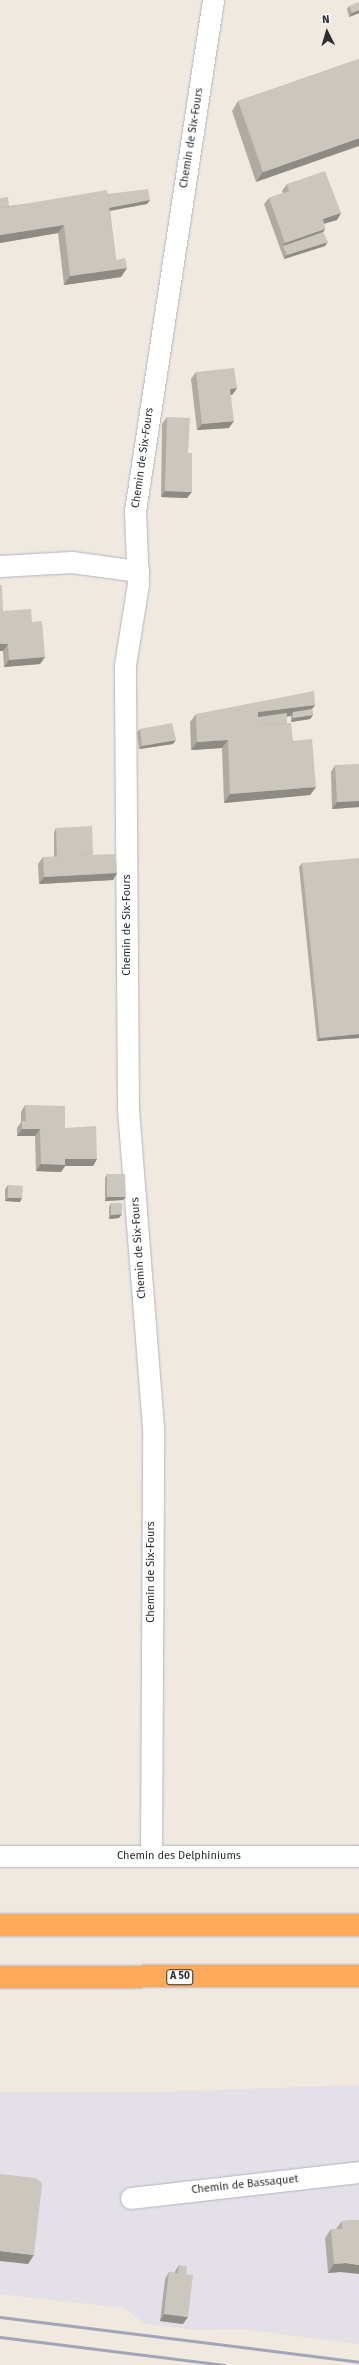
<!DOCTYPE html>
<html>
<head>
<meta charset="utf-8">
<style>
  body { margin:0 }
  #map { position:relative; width:359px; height:2365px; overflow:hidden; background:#efe9e0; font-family:"Fira Sans",sans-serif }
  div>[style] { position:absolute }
  .industrial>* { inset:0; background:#e3e0e8 }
  .roads { filter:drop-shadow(0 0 1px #b3b5c1) drop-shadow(0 0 1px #b3b5c1) }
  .street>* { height:21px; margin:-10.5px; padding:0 10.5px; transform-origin:10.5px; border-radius:10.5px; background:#fff }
  .highway>* { height:22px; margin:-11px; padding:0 11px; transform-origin:11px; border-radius:11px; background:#ffa95b }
  .rail>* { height:3px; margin:-1.5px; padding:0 1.5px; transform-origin:1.5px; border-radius:1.5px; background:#a2a4b8 }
  .wall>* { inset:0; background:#afaba3 }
  .shaded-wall>* { inset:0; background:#8e8b85 }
  .building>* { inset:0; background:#cbc7be }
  span { translate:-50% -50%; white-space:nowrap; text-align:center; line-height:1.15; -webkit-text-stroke:3.5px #fff; paint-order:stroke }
  .shield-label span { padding:1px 3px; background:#fff; border:1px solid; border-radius:3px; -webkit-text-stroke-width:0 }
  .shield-label { font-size:10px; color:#2d2d2d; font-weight:700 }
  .street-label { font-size:11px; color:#2d2d2d }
  .north { position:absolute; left:307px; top:12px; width:40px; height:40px; -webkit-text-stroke:3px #fff; paint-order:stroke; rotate:355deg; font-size:11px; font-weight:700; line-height:16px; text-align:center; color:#2d2d2d }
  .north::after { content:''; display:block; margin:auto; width:14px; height:18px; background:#2d2d2d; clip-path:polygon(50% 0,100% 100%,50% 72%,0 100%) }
</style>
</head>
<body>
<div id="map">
  <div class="industrial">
    <i style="clip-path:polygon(359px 2085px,359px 2344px,240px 2329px,200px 2330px,144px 2324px,125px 2308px,0 2294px,0 2092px,157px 2092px)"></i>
  </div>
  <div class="roads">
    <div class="street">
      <i style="left:0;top:566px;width:72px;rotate:-3.2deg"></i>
      <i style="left:72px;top:562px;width:67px;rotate:7.8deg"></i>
      <i style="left:0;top:1856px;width:359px"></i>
      <i style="left:151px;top:1856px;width:429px;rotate:-89.7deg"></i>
      <i style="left:153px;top:1427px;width:319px;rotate:-94.5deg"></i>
      <i style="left:128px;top:1109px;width:444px;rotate:-90.4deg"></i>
      <i style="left:125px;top:665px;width:82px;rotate:-80.9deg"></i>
      <i style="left:138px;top:584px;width:73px;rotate:-92.4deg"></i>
      <i style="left:135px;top:511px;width:517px;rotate:-81.32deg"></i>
      <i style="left:131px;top:2198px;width:229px;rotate:-6.5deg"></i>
    </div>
    <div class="highway">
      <i style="left:0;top:1925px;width:359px"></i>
      <i style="left:0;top:1977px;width:359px;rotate:-0.2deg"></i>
    </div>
  </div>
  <div class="rail">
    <i style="left:0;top:2317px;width:362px;rotate:7.1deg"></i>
    <i style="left:0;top:2337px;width:226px;rotate:7.1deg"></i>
  </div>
  <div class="wall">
    <i style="clip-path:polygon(349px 6px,359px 13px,349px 17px,347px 9px)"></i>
    <i style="clip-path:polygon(359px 59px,256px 182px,232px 111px,238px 101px)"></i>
    <i style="clip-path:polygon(287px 184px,341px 213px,337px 220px,324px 224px,325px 229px,323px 232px,325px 246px,284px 259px,264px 204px,269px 198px,283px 193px,282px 191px)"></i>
    <i style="clip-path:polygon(108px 194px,150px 200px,147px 204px,110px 211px,116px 260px,127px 268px,121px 277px,64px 285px,58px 233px,0 243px,0 198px,9px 206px)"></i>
    <i style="clip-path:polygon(196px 372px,237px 388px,232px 395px,230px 395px,229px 428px,197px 430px,191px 379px)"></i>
    <i style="clip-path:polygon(167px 417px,187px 498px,161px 497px,162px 424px)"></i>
    <i style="clip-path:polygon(0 585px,3px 611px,32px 622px,45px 657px,40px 664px,4px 667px,3px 651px,0 651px)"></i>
    <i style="clip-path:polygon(315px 705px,312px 709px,313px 715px,310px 719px,291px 722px,291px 716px,287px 716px,287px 723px,293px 741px,316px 787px,310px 795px,224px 803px,222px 748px,191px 750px,190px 722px,196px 714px)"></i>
    <i style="clip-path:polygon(140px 729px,173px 744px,139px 749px,137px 732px)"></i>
    <i style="clip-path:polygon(335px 765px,359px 807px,332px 809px,331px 772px)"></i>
    <i style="clip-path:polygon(56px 828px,117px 873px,113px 880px,39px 884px,38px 864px,43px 857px,54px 857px,54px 832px)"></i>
    <i style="clip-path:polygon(302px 863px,359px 1038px,317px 1041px,299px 867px)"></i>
    <i style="clip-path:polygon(25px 1105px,65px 1128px,97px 1159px,93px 1166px,65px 1166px,61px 1172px,36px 1171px,35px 1136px,17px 1136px,17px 1128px,21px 1122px,21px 1112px)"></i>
    <i style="clip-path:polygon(107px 1174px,123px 1200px,105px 1201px,105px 1178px)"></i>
    <i style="clip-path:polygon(8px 1185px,20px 1202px,5px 1201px,5px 1189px)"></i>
    <i style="clip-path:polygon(111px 1203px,119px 1218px,109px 1219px,109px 1207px)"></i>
    <i style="clip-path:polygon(359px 2220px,340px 2272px,328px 2273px,325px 2238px,331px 2229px,336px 2229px,342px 2221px)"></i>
    <i style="clip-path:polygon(179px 2265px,186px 2274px,183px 2324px,160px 2321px,165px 2279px,169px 2272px,174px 2273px)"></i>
  </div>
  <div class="shaded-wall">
    <i style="clip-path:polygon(359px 10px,359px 13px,349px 17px,352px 13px)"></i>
    <i style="clip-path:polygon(359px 138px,359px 146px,256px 182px,263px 172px)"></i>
    <i style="clip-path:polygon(150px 200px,147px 204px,102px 212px,105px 208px)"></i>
    <i style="clip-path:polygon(341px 213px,337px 220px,318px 225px,323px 219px)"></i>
    <i style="clip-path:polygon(64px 225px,58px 233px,0 243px,0 235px)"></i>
    <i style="clip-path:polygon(325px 229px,321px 236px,283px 246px,285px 243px)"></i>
    <i style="clip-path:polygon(328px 242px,325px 246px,284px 259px,287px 255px)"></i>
    <i style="clip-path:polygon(127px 268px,121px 277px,64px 285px,70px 276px)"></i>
    <i style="clip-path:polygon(237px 388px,232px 395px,225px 395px,230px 389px)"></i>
    <i style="clip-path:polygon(234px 421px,229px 428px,197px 430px,202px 424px)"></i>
    <i style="clip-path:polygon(165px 491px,192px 492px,187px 498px,161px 497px)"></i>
    <i style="clip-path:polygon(0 644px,8px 644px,3px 651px,0 651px)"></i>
    <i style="clip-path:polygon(45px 657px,40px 664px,4px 667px,9px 660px)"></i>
    <i style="clip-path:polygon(315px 705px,309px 713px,293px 712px,291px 716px,255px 721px,258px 712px)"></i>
    <i style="clip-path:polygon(313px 715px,310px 719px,291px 722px,293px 718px)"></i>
    <i style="clip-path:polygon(176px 740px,173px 744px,139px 749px,142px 746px)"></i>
    <i style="clip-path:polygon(228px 740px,222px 748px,191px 750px,197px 742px)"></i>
    <i style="clip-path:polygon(316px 787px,310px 795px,224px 803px,230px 794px)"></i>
    <i style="clip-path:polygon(359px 801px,359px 807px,332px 809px,337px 802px)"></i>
    <i style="clip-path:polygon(117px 873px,113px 880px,39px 884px,44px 877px)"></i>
    <i style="clip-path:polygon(359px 1034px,359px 1038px,317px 1041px,320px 1038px)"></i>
    <i style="clip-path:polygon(22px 1129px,40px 1129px,35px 1136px,17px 1136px)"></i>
    <i style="clip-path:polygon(65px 1159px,97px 1159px,93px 1166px,65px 1166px,61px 1172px,36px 1171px,41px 1164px)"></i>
    <i style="clip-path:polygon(107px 1197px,126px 1197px,123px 1200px,105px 1201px)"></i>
    <i style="clip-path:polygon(8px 1198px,22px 1198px,20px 1202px,5px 1201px)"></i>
    <i style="clip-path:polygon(122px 1214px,119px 1218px,109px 1219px,111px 1215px)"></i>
    <i style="clip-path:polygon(0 2251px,34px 2255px,28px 2264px,0 2261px)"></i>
    <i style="clip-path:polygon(346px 2263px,359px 2265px,359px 2274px,340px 2272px,328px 2273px,334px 2264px)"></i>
    <i style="clip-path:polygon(164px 2314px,188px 2317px,183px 2324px,160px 2321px)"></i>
  </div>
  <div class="building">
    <i style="clip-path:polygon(359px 2px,359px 10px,352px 13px,349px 6px)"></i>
    <i style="clip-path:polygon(359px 59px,359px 138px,263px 172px,238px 101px)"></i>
    <i style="clip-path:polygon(325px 171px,341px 213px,323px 219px,325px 229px,285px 243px,269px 198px,289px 191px,287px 184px)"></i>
    <i style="clip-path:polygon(148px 189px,150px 200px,109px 208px,108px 194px)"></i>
    <i style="clip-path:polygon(107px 190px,116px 260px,125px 258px,127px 268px,70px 276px,64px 225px,0 235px,0 208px)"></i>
    <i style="clip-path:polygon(8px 197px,9px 206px,0 208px,0 198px)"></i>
    <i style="clip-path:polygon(323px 232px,328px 242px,287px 255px,283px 246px)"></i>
    <i style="clip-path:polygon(234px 368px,237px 388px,230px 389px,234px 421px,202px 424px,196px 372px)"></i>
    <i style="clip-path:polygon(167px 417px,190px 418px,188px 453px,192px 453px,192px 492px,165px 491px)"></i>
    <i style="clip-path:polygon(0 585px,2px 585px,3px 611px,31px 609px,32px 622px,42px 621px,45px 657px,9px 660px,8px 644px,0 644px)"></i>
    <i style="clip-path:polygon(314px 691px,315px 705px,258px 712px,258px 724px,291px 723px,293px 741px,312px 739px,316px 787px,230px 794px,228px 740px,197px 742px,196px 714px)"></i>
    <i style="clip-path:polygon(312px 709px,313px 715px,293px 718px,293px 712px)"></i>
    <i style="clip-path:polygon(287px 713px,287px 723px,258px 724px,258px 717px)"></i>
    <i style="clip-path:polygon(172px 723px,176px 740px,142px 746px,140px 729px)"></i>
    <i style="clip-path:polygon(359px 764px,359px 801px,337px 802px,335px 765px)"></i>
    <i style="clip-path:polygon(92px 826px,93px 855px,57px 857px,56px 828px)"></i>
    <i style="clip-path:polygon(116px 854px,117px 873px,44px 877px,43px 857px)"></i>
    <i style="clip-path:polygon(359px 858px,359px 1034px,320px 1038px,302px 863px)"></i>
    <i style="clip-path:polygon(25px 1105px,65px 1106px,65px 1128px,96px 1126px,97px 1159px,65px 1159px,65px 1165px,41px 1164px,40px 1129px,22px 1129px,22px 1121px,26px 1121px)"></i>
    <i style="clip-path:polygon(107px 1174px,125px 1174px,126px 1197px,107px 1197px)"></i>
    <i style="clip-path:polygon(8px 1185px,23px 1186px,22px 1198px,8px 1198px)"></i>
    <i style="clip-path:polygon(111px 1203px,122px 1203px,122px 1214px,111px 1215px)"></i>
    <i style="clip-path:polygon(0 2174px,35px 2178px,41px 2182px,42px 2185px,34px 2255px,0 2251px)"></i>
    <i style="clip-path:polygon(359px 2220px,359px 2265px,346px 2263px,334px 2264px,331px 2229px,342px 2229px,342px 2221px)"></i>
    <i style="clip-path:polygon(179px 2265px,187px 2266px,186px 2274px,193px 2275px,188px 2317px,164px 2314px,169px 2272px,178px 2273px)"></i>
  </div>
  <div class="shield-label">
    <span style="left:180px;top:1977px">A 50</span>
  </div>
  <div class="street-label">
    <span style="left:192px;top:138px;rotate:-81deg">Chemin de Six-Fours</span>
    <span style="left:143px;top:458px;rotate:-82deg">Chemin de Six-Fours</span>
    <span style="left:127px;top:925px;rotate:-90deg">Chemin de Six-Fours</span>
    <span style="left:139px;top:1248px;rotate:-94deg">Chemin de Six-Fours</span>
    <span style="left:151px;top:1572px;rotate:-90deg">Chemin de Six-Fours</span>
    <span style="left:179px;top:1856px">Chemin des Delphiniums</span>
    <span style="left:245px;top:2185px;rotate:-6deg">Chemin de Bassaquet</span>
  </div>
  <div class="north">N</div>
</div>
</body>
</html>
